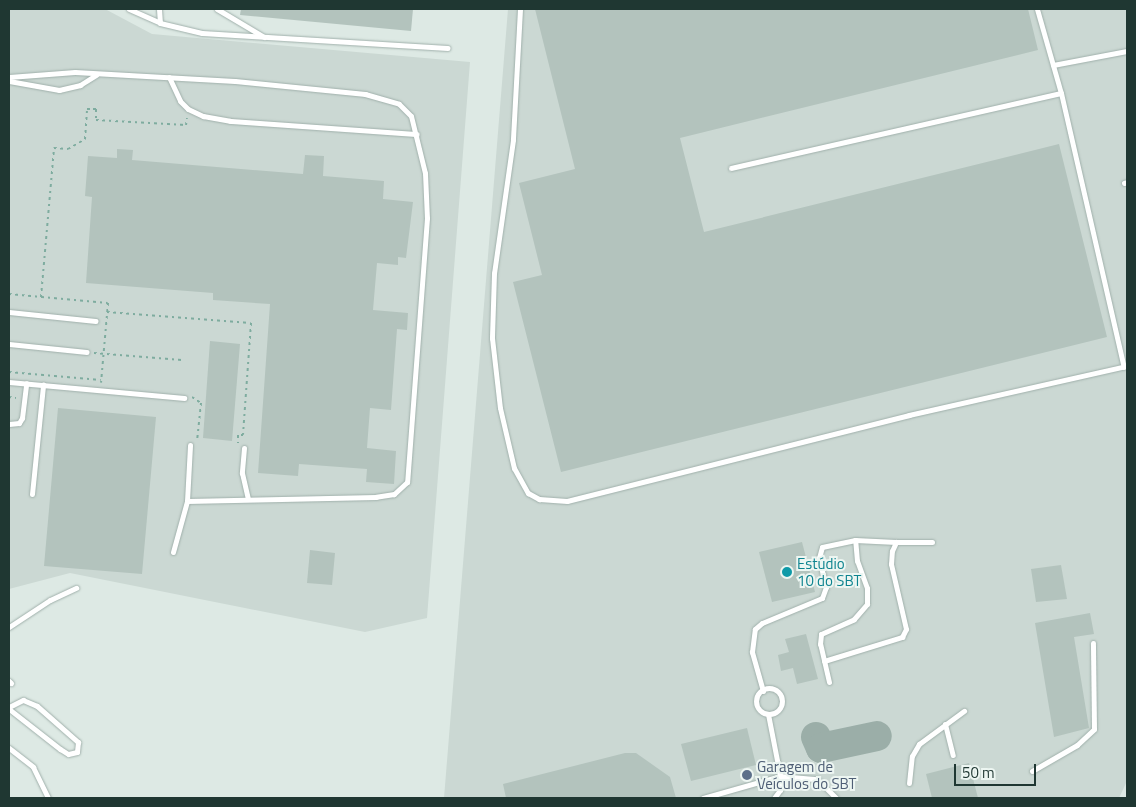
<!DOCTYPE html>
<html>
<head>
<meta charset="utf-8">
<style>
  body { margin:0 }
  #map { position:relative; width:1136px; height:807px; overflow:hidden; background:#dde9e4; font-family:"Titillium Web",sans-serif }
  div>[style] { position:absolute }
  .built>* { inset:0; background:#cbd8d3 }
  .taxiway>* { height:30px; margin:-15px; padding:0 15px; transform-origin:15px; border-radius:15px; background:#9baea8 }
  .building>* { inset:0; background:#b3c3bd }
  .path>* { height:2px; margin-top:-1px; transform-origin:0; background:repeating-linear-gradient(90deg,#7eac9f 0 2.5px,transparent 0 6.5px) }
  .roads { filter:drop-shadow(0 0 1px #a0b0ab) drop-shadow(0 0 1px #a0b0ab) }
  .service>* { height:5px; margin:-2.5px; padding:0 2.5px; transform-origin:2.5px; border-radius:2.5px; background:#fff }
  .service>.ring { margin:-2.5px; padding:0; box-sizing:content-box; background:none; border:5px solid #fff; border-radius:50% }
  .dots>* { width:14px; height:14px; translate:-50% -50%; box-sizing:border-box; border:2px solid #edf6f2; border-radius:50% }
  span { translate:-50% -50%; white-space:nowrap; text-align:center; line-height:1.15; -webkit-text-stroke:4px #edf6f2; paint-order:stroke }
  .culture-label { font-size:15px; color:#0d838f }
  .left { translate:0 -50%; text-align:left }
  .service-label { font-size:15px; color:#4e5e75 }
  .frame { position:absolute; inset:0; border:10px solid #1f3732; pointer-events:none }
  .scale { position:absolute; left:954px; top:764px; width:82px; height:22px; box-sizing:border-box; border:2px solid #1f3732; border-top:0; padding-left:6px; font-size:15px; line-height:18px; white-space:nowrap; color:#1f3732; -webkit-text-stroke:4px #edf6f2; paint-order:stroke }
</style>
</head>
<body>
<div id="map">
  <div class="built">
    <i style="clip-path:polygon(9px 9px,105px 9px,152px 34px,470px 62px,427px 618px,365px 632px,70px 573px,9px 589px)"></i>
    <i style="clip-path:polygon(508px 9px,1127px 9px,1127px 781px,1119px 798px,444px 798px)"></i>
  </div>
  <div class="taxiway">
    <i style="left:816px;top:737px;width:12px;rotate:66deg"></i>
    <i style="left:821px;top:748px;width:57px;rotate:-12.1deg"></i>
  </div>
  <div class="building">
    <i style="clip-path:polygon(241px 9px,413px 9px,411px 31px,240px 15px)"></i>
    <i style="clip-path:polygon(535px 9px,1028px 9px,1038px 50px,680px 138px,704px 232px,1059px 144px,1107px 337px,561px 472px,513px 282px,542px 275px,519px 183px,575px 169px)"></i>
    <i style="clip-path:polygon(117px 149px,133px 150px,132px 160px,303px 174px,305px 155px,324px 156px,323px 176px,384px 181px,383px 199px,413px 202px,406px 258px,398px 257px,398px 265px,377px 263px,373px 310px,408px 313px,407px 330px,397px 329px,391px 410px,370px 408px,367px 448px,396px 451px,394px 484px,366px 482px,367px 469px,299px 464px,298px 476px,258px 473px,270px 304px,213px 300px,213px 293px,86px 283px,92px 197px,85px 196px,88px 156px,117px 158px)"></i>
    <i style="clip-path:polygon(210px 341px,240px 344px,232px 441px,203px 438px)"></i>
    <i style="clip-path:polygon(58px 408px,156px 417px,142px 574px,44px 566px)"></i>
    <i style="clip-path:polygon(802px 542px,815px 592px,772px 602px,759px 552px)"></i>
    <i style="clip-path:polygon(310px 550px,335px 553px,332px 585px,307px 583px)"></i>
    <i style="clip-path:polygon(1061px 565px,1067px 599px,1036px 602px,1031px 569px)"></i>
    <i style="clip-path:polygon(1090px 613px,1094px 634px,1074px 637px,1089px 728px,1054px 737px,1035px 623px)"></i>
    <i style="clip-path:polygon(806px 634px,818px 679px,797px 684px,793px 668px,781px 671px,778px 655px,789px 652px,785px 639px)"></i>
    <i style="clip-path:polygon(747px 728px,756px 765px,691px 781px,681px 744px)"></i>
    <i style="clip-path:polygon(625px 753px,636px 753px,670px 777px,676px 798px,506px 798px,503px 784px)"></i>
    <i style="clip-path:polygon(969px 763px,978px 798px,932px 798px,926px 774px)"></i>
  </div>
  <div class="path">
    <i style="left:9px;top:294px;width:99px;rotate:5.2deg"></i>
    <i style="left:108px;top:303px;width:80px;rotate:95deg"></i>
    <i style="left:41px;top:297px;width:150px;rotate:-85deg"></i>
    <i style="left:54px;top:148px;width:14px;rotate:4deg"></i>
    <i style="left:68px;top:149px;width:20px;rotate:-30deg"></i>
    <i style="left:85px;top:139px;width:30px;rotate:-86deg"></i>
    <i style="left:87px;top:109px;width:9px"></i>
    <i style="left:96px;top:109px;width:11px;rotate:90deg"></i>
    <i style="left:96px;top:120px;width:90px;rotate:3.2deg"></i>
    <i style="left:186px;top:125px;width:7px;rotate:-82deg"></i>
    <i style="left:107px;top:312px;width:144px;rotate:4.4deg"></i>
    <i style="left:251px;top:323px;width:112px;rotate:94.1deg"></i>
    <i style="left:243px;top:435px;width:5px;rotate:180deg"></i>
    <i style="left:238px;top:435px;width:8px;rotate:90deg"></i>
    <i style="left:94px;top:353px;width:88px;rotate:4.5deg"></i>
    <i style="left:9px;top:372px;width:92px;rotate:5deg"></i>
    <i style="left:9px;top:397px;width:7px;rotate:8deg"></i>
    <i style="left:192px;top:397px;width:11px;rotate:34deg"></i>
    <i style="left:201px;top:403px;width:37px;rotate:96deg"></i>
  </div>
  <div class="roads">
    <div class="service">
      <i style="left:129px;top:9px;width:34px;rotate:24deg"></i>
      <i style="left:160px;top:23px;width:43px;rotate:13.4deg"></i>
      <i style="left:202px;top:33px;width:246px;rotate:3.5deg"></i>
      <i style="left:159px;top:9px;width:14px;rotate:86deg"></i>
      <i style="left:217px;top:9px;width:55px;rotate:30.8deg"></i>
      <i style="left:520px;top:9px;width:131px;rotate:93.1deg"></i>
      <i style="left:513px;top:140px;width:134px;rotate:98.1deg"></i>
      <i style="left:494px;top:273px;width:65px;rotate:91.8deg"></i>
      <i style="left:492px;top:338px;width:70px;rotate:83.5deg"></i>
      <i style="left:500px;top:408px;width:62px;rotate:76.9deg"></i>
      <i style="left:514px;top:468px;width:29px;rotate:61deg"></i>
      <i style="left:528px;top:493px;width:13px;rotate:29deg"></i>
      <i style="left:539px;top:499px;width:28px;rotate:4deg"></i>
      <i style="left:567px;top:501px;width:353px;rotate:-14.1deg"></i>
      <i style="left:909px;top:415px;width:223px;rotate:-12.7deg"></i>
      <i style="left:1037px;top:9px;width:87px;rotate:74.1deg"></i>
      <i style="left:1061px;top:93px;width:281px;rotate:77.1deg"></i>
      <i style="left:1053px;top:65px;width:75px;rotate:-10.7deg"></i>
      <i style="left:9px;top:77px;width:66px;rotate:-4.3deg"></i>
      <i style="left:75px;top:72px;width:160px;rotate:3.2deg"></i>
      <i style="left:235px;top:81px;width:131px;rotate:5.7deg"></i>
      <i style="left:365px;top:94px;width:35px;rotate:16deg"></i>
      <i style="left:399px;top:104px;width:17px;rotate:45deg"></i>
      <i style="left:411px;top:116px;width:59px;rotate:76.2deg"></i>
      <i style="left:425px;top:173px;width:45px;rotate:87.5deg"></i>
      <i style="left:427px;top:218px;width:265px;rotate:94.3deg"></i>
      <i style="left:407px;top:482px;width:18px;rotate:137deg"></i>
      <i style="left:394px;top:494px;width:18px;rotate:171deg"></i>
      <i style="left:376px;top:497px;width:189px;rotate:178.8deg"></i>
      <i style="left:169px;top:77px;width:26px;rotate:65deg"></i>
      <i style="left:180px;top:101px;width:11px;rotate:45deg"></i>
      <i style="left:188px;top:109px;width:17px;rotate:25deg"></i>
      <i style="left:203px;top:116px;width:27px;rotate:10deg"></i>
      <i style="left:230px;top:121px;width:187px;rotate:4deg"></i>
      <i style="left:9px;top:81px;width:51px;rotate:10.2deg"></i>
      <i style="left:59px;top:90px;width:22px;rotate:-13deg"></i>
      <i style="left:80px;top:85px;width:19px;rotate:-32deg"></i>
      <i style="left:731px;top:168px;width:338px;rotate:-12.8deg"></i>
      <i style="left:1124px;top:183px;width:3px;rotate:-18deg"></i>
      <i style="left:9px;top:312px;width:87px;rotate:5.9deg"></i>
      <i style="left:9px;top:344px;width:78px;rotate:5.9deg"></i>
      <i style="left:9px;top:382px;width:176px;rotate:5.2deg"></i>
      <i style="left:9px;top:424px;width:10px;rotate:-6deg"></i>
      <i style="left:19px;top:423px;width:6px;rotate:-59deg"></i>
      <i style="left:22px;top:418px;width:35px;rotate:-83deg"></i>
      <i style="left:244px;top:448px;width:25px;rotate:95deg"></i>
      <i style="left:242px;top:473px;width:26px;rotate:77deg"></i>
      <i style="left:32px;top:494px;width:110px;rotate:-84.2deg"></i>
      <i style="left:173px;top:552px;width:53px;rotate:-74.6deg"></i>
      <i style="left:187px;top:501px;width:56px;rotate:-86.9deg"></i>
      <i style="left:9px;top:627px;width:49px;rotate:-33.4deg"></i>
      <i style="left:50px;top:600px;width:29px;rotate:-25deg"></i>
      <i style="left:824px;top:661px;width:82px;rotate:-17.1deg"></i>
      <i style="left:902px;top:637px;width:9px;rotate:-63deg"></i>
      <i style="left:906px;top:629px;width:67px;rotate:-103deg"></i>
      <i style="left:891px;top:564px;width:13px;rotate:-86deg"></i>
      <i style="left:892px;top:551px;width:10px;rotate:-66deg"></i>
      <i style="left:896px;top:542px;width:36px"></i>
      <i style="left:9px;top:681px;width:3px;rotate:45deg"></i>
      <i style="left:829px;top:682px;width:39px;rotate:-103deg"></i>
      <i style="left:820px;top:644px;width:10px;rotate:-84deg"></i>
      <i style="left:821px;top:634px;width:36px;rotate:-24deg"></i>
      <i style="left:854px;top:619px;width:20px;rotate:-49deg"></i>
      <i style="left:867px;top:604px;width:16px;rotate:-90deg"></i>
      <i style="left:867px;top:588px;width:29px;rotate:-110deg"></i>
      <i style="left:857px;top:561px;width:21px;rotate:-95deg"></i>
      <i style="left:855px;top:540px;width:41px;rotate:2.8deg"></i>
      <i class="ring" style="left:756px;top:688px;width:21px;height:21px"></i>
      <i style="left:763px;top:691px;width:41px;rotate:-105.8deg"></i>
      <i style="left:752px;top:652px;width:23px;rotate:-83deg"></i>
      <i style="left:755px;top:629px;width:9px;rotate:-41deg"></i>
      <i style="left:762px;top:623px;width:65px;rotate:-22.6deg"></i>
      <i style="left:822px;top:598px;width:12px;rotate:-70deg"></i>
      <i style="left:826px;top:587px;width:30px;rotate:-104deg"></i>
      <i style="left:819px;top:558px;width:11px;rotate:-75deg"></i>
      <i style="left:822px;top:547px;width:34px;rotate:-12deg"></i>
      <i style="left:9px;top:707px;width:16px;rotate:-27deg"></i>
      <i style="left:23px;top:700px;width:15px;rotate:23deg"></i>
      <i style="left:37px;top:706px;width:55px;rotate:41.3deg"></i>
      <i style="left:78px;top:742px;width:10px;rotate:96deg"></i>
      <i style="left:77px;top:752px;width:9px;rotate:167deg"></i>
      <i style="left:68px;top:754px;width:9px;rotate:-148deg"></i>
      <i style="left:60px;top:749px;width:65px;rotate:-141.9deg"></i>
      <i style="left:768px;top:714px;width:63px;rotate:79deg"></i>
      <i style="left:780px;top:776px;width:14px;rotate:90deg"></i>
      <i style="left:780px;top:790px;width:10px;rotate:127deg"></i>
      <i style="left:945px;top:724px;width:32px;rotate:76deg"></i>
      <i style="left:9px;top:748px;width:31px;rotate:38deg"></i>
      <i style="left:33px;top:767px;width:34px;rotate:64deg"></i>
      <i style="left:1032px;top:771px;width:52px;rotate:-30deg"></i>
      <i style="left:1077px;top:745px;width:23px;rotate:-43deg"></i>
      <i style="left:1094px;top:729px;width:86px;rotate:-90.7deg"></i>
      <i style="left:909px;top:783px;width:27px;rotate:-84deg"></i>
      <i style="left:912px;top:756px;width:14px;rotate:-60deg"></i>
      <i style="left:919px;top:744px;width:56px;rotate:-36.3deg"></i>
      <i style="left:703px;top:798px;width:80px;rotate:-15.9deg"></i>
      <i style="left:780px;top:776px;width:37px;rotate:5deg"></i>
      <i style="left:817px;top:779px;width:27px;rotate:45deg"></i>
    </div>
  </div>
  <div class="dots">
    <i style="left:787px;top:572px;background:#0f9aa8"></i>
    <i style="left:747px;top:775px;background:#5c6f8a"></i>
  </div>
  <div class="culture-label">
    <span class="left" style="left:797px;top:572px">Estúdio<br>10 do SBT</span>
  </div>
  <div class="service-label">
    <span class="left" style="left:757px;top:775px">Garagem de<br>Veículos do SBT</span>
  </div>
  <div class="frame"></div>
  <div class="scale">50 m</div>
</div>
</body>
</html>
